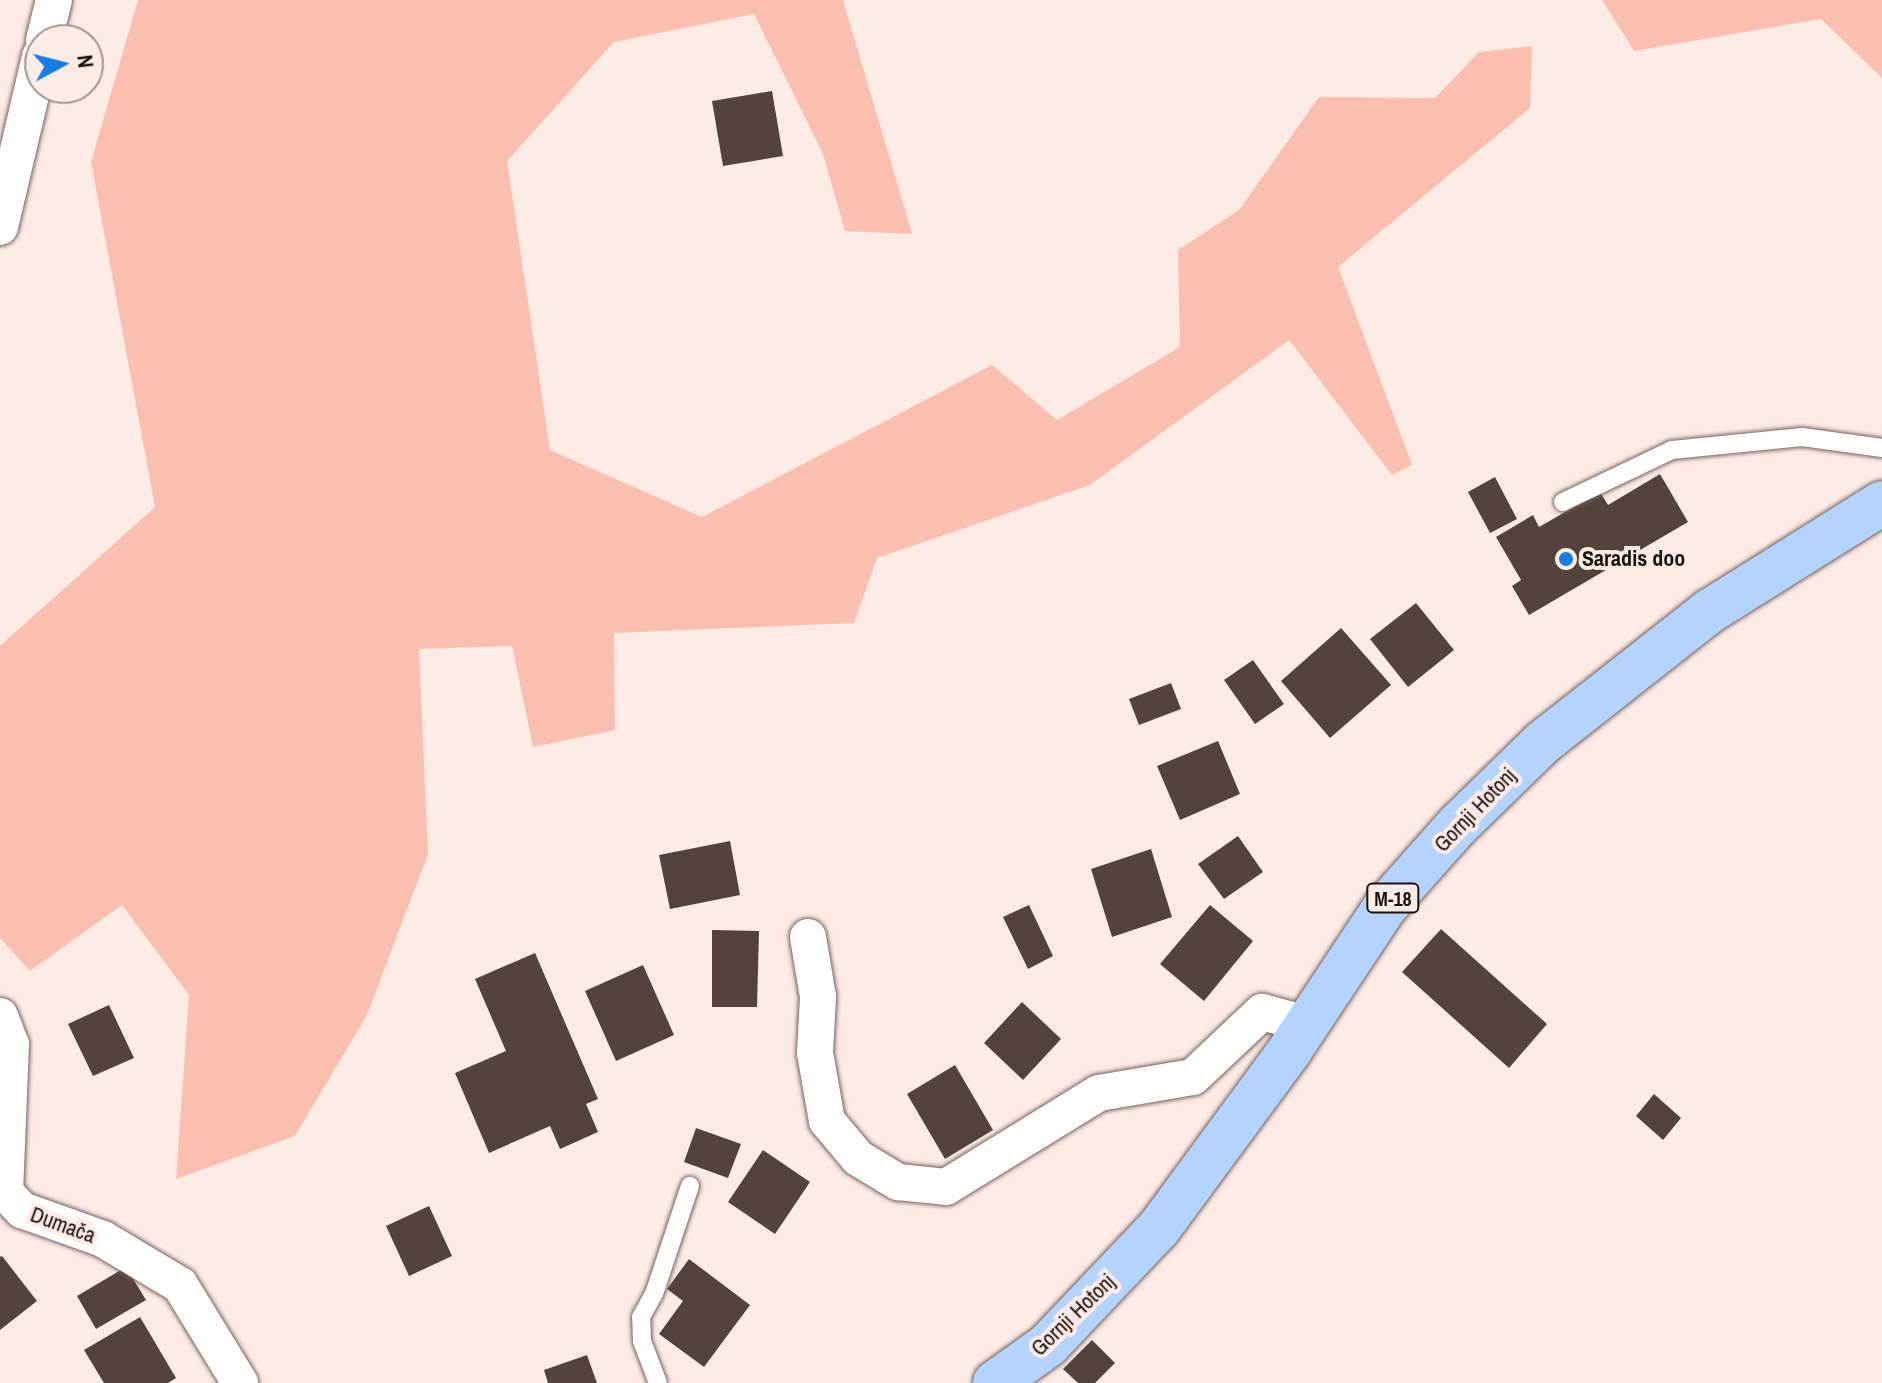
<!DOCTYPE html>
<html>
<head>
<meta charset="utf-8">
<style>
  body { margin:0 }
  #map { position:relative; width:1882px; height:1383px; overflow:hidden; background:#fdebe6; font-family:"Archivo Narrow",sans-serif }
  div>[style] { position:absolute }
  .green>* { inset:0; background:#fbbfaf }
  .building>* { inset:0; background:#54423d }
  .roads { filter:drop-shadow(0 0 2px #75625d) drop-shadow(0 0 2px #75625d) }
  .service>* { height:18px; margin:-9px; padding:0 9px; transform-origin:9px; border-radius:9px; background:#fff }
  .minor>* { height:36px; margin:-18px; padding:0 18px; transform-origin:18px; border-radius:18px; background:#fff }
  .primary>* { height:44px; margin:-22px; padding:0 22px; transform-origin:22px; border-radius:22px; background:#b2d4fe }
  .dots>* { width:22px; height:22px; translate:-50% -50%; box-sizing:border-box; border:4px solid #fdebe6; border-radius:50% }
  span { translate:-50% -50%; white-space:nowrap; text-align:center; line-height:1.15; -webkit-text-stroke:8px #fdebe6; paint-order:stroke }
  .shield-label span { padding:2px 6px; background:#fdebe6; border:2px solid; border-radius:6px; -webkit-text-stroke-width:0 }
  .shield-label { font-size:20px; color:#1a1311; font-weight:700 }
  .poi-label { font-size:22px; color:#1a1311; font-weight:700 }
  .left { translate:0 -50%; text-align:left }
  .street-label { font-size:22px; color:#1a1311 }
  .north { position:absolute; left:24px; top:24px; width:80px; height:80px; box-sizing:border-box; background:#fdebe6; border:2px solid #a29591; border-radius:50%; rotate:83deg; font-size:22px; font-weight:700; line-height:32px; text-align:center; color:#1a1311 }
  .north::after { content:''; display:block; margin:auto; width:28px; height:36px; background:#157fe6; clip-path:polygon(50% 0,100% 100%,50% 72%,0 100%) }
</style>
</head>
<body>
<div id="map">
  <div class="green">
    <i style="clip-path:polygon(138px 0,843px 0,912px 234px,845px 231px,823px 154px,754px 14px,614px 42px,507px 161px,550px 450px,702px 517px,992px 365px,1057px 420px,1180px 347px,1178px 250px,1239px 210px,1319px 97px,1435px 98px,1479px 52px,1532px 46px,1530px 108px,1338px 267px,1412px 465px,1392px 475px,1289px 340px,1090px 485px,877px 558px,854px 623px,614px 633px,615px 730px,533px 747px,512px 646px,419px 649px,428px 854px,367px 1015px,295px 1136px,176px 1179px,189px 995px,122px 905px,30px 971px,0 938px,0 646px,155px 507px,91px 162px)"></i>
    <i style="clip-path:polygon(1602px 0,1882px 0,1882px 78px,1821px 19px,1634px 51px)"></i>
  </div>
  <div class="building">
    <i style="clip-path:polygon(772px 91px,783px 156px,723px 166px,712px 101px)"></i>
    <i style="clip-path:polygon(1660px 474px,1688px 522px,1529px 615px,1512px 586px,1521px 580px,1496px 537px,1533px 515px,1539px 527px,1600px 492px,1608px 505px)"></i>
    <i style="clip-path:polygon(1495px 477px,1517px 519px,1490px 533px,1468px 492px)"></i>
    <i style="clip-path:polygon(1416px 603px,1454px 650px,1408px 687px,1370px 639px)"></i>
    <i style="clip-path:polygon(1341px 628px,1391px 685px,1330px 738px,1281px 681px)"></i>
    <i style="clip-path:polygon(1253px 660px,1284px 704px,1255px 724px,1224px 680px)"></i>
    <i style="clip-path:polygon(1171px 683px,1181px 709px,1139px 725px,1129px 699px)"></i>
    <i style="clip-path:polygon(1218px 741px,1240px 794px,1180px 820px,1157px 766px)"></i>
    <i style="clip-path:polygon(1238px 836px,1263px 872px,1224px 899px,1198px 864px)"></i>
    <i style="clip-path:polygon(730px 841px,740px 895px,670px 909px,659px 855px)"></i>
    <i style="clip-path:polygon(1151px 849px,1172px 917px,1112px 937px,1091px 869px)"></i>
    <i style="clip-path:polygon(1029px 905px,1053px 956px,1028px 969px,1003px 917px)"></i>
    <i style="clip-path:polygon(1210px 905px,1253px 941px,1204px 1001px,1160px 964px)"></i>
    <i style="clip-path:polygon(1441px 929px,1547px 1024px,1509px 1068px,1402px 972px)"></i>
    <i style="clip-path:polygon(712px 930px,759px 931px,757px 1007px,712px 1007px)"></i>
    <i style="clip-path:polygon(535px 953px,598px 1099px,586px 1104px,598px 1132px,560px 1149px,550px 1126px,489px 1153px,455px 1073px,506px 1051px,475px 979px)"></i>
    <i style="clip-path:polygon(643px 965px,674px 1035px,616px 1061px,585px 991px)"></i>
    <i style="clip-path:polygon(1022px 1002px,1061px 1039px,1023px 1080px,984px 1043px)"></i>
    <i style="clip-path:polygon(109px 1005px,134px 1058px,93px 1076px,68px 1024px)"></i>
    <i style="clip-path:polygon(955px 1065px,993px 1130px,945px 1159px,907px 1094px)"></i>
    <i style="clip-path:polygon(1654px 1094px,1681px 1118px,1663px 1140px,1636px 1116px)"></i>
    <i style="clip-path:polygon(696px 1128px,741px 1144px,728px 1178px,684px 1162px)"></i>
    <i style="clip-path:polygon(763px 1150px,810px 1182px,775px 1234px,728px 1202px)"></i>
    <i style="clip-path:polygon(429px 1206px,452px 1256px,409px 1276px,386px 1226px)"></i>
    <i style="clip-path:polygon(2px 1256px,37px 1301px,0 1330px,0 1257px)"></i>
    <i style="clip-path:polygon(689px 1259px,750px 1305px,704px 1367px,659px 1334px,683px 1301px,667px 1289px)"></i>
    <i style="clip-path:polygon(126px 1267px,146px 1300px,96px 1329px,77px 1296px)"></i>
    <i style="clip-path:polygon(140px 1317px,176px 1378px,168px 1383px,104px 1383px,84px 1350px)"></i>
    <i style="clip-path:polygon(1092px 1340px,1115px 1363px,1095px 1383px,1078px 1383px,1063px 1369px)"></i>
    <i style="clip-path:polygon(587px 1355px,597px 1383px,548px 1383px,544px 1370px)"></i>
  </div>
  <div class="roads">
    <div class="service">
      <i style="left:1563px;top:502px;width:121px;rotate:-25.5deg"></i>
      <i style="left:1672px;top:450px;width:131px;rotate:-5.7deg"></i>
      <i style="left:1802px;top:437px;width:81px;rotate:7.8deg"></i>
      <i style="left:658px;top:1383px;width:45px;rotate:-110.9deg"></i>
      <i style="left:642px;top:1341px;width:24px;rotate:-92deg"></i>
      <i style="left:641px;top:1317px;width:26px;rotate:-61deg"></i>
      <i style="left:654px;top:1294px;width:114px;rotate:-71.6deg"></i>
    </div>
    <div class="minor">
      <i style="left:44px;top:40px;width:41px;rotate:-76deg"></i>
      <i style="left:0;top:227px;width:176px;rotate:-76.8deg"></i>
      <i style="left:808px;top:937px;width:61px;rotate:80.5deg"></i>
      <i style="left:818px;top:997px;width:56px;rotate:93.1deg"></i>
      <i style="left:815px;top:1053px;width:69px;rotate:80deg"></i>
      <i style="left:827px;top:1121px;width:48px;rotate:50deg"></i>
      <i style="left:858px;top:1158px;width:47px;rotate:31deg"></i>
      <i style="left:898px;top:1182px;width:48px;rotate:5.9deg"></i>
      <i style="left:946px;top:1187px;width:180px;rotate:-31.6deg"></i>
      <i style="left:1099px;top:1093px;width:95px;rotate:-9.7deg"></i>
      <i style="left:1193px;top:1077px;width:95px;rotate:-43.3deg"></i>
      <i style="left:1262px;top:1012px;width:47px;rotate:14.9deg"></i>
      <i style="left:0;top:1016px;width:30px;rotate:69deg"></i>
      <i style="left:11px;top:1044px;width:148px;rotate:92.3deg"></i>
      <i style="left:5px;top:1192px;width:25px;rotate:47deg"></i>
      <i style="left:22px;top:1210px;width:86px;rotate:19.7deg"></i>
      <i style="left:103px;top:1239px;width:90px;rotate:30.9deg"></i>
      <i style="left:180px;top:1285px;width:115px;rotate:58.5deg"></i>
    </div>
    <div class="primary">
      <i style="left:995px;top:1383px;width:65px;rotate:-35.6deg"></i>
      <i style="left:1048px;top:1345px;width:161px;rotate:-46.5deg"></i>
      <i style="left:1159px;top:1228px;width:221px;rotate:-53.6deg"></i>
      <i style="left:1290px;top:1050px;width:172px;rotate:-56.4deg"></i>
      <i style="left:1385px;top:907px;width:108px;rotate:-48.4deg"></i>
      <i style="left:1457px;top:826px;width:119px;rotate:-44.3deg"></i>
      <i style="left:1542px;top:743px;width:214px;rotate:-38.2deg"></i>
      <i style="left:1710px;top:611px;width:203px;rotate:-32.1deg"></i>
    </div>
  </div>
  <div class="dots">
    <i style="left:1566px;top:559px;background:#157fe6"></i>
  </div>
  <div class="shield-label">
    <span style="left:1393px;top:898px">M-18</span>
  </div>
  <div class="poi-label">
    <span class="left" style="left:1582px;top:559px">Saradis doo</span>
  </div>
  <div class="street-label">
    <span style="left:1475px;top:810px;rotate:-46deg">Gornji Hotonj</span>
    <span style="left:63px;top:1225px;rotate:20deg">Dumača</span>
    <span style="left:1073px;top:1315px;rotate:-44deg">Gornji Hotonj</span>
  </div>
  <div class="north">N</div>
</div>
</body>
</html>
